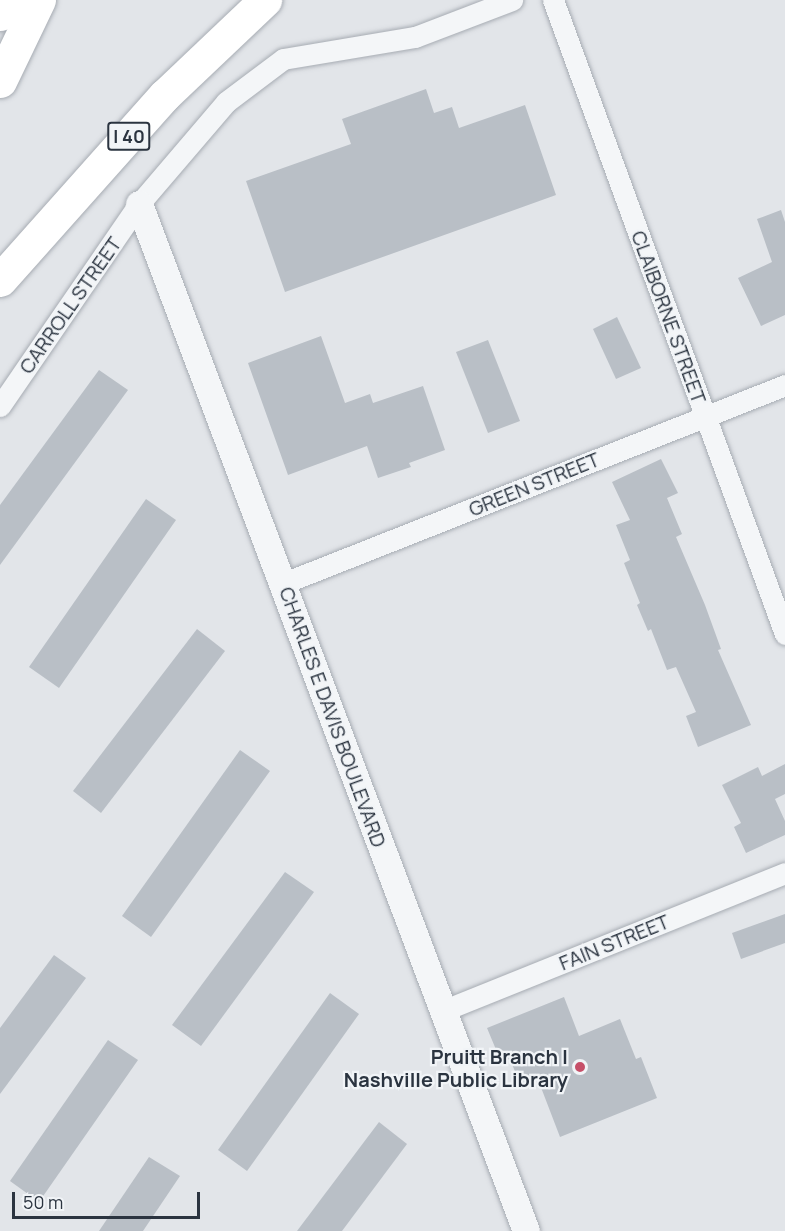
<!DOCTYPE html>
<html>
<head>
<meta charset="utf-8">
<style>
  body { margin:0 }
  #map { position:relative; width:785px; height:1231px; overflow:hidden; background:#e2e5e9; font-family:Manrope,sans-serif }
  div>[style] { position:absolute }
  .building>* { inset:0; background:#b9bfc6 }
  .roads { filter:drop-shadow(0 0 2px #a7acb3) drop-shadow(0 0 2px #a7acb3) }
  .minor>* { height:21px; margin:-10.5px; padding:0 10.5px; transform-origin:10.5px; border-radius:10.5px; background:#f4f6f8 }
  .tertiary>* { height:27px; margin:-13.5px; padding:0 13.5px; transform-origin:13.5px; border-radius:13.5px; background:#f4f6f8 }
  .motorway>* { height:33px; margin:-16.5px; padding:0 16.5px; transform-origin:16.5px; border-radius:16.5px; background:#fff }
  .dots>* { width:16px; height:16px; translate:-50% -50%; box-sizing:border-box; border:3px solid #f1f4f7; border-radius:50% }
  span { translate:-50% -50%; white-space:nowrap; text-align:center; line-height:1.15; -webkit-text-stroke:4.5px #f1f4f7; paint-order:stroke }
  .shield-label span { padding:2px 4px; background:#f1f4f7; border:2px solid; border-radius:4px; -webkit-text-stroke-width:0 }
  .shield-label { font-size:18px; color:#2b3440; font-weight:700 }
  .street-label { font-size:20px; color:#2b3440 }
  .poi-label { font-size:20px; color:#2b3440; font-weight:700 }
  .right { translate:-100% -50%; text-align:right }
  .scale { position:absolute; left:12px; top:1192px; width:188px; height:27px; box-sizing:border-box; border:3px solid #2b3440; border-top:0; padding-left:8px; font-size:18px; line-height:21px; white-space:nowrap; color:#2b3440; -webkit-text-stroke:4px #f1f4f7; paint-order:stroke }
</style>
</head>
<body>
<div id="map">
  <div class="building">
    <i style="clip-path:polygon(426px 89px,434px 113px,452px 107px,459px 128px,525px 105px,556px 195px,285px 292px,246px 181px,351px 144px,342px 119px)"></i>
    <i style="clip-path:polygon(781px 210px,785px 222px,785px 315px,761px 326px,738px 278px,772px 262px,757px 219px)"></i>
    <i style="clip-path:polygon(617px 317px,641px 368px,616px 379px,593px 329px)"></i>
    <i style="clip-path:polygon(321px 336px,345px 403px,370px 394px,373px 403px,423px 386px,445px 450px,409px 463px,411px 467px,378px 478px,367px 446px,288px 475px,248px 363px)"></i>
    <i style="clip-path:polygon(488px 340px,520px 421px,488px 433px,456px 352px)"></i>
    <i style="clip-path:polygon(99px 370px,128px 390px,0 565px,0 505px)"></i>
    <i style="clip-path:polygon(661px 459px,678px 493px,667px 498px,682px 534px,676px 537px,705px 605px,721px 649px,718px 650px,751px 725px,698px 747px,686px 716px,696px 712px,676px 667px,667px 670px,651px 629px,648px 631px,637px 605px,640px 603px,624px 563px,630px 560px,616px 525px,630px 520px,612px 482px)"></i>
    <i style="clip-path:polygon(146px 499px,176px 520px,59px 688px,29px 667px)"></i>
    <i style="clip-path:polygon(197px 629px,225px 651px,101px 813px,73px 791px)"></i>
    <i style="clip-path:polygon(240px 750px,270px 771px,151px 937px,122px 916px)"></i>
    <i style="clip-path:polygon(785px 764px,785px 794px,775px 799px,785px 821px,785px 835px,746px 853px,734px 827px,741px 823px,722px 785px,758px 767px,762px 776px)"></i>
    <i style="clip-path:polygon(285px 872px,314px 892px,201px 1046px,172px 1025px)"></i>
    <i style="clip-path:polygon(785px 914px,785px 943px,741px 959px,732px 933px)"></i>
    <i style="clip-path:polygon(54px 955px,86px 978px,0 1094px,0 1028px)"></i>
    <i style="clip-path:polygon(330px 993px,359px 1014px,247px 1171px,218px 1150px)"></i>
    <i style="clip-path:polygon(564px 997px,579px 1036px,620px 1019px,636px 1059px,641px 1057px,657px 1098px,560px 1137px,537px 1077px,520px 1084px,510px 1059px,504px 1061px,500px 1051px,497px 1052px,487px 1028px)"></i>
    <i style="clip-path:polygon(108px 1040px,138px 1060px,39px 1202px,10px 1181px)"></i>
    <i style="clip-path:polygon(379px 1122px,407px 1144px,342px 1231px,297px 1231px)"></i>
    <i style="clip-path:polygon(149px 1157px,180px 1176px,143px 1231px,99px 1231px)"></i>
  </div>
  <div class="roads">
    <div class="minor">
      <i style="left:553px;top:0;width:675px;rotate:69.9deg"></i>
      <i style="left:0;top:406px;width:245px;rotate:-55.5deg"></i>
      <i style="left:139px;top:204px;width:134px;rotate:-49.5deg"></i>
      <i style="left:226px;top:102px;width:71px;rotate:-37deg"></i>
      <i style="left:283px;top:59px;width:134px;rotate:-9.5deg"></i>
      <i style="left:415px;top:37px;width:104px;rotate:-20.9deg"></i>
      <i style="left:284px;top:583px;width:539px;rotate:-21.56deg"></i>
      <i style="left:442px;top:1011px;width:370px;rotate:-21.9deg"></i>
    </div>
    <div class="tertiary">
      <i style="left:139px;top:204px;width:1097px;rotate:69.35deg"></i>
    </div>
    <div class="motorway">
      <i style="left:0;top:14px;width:21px;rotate:-43deg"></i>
      <i style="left:0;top:81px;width:90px;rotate:-64.3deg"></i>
      <i style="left:0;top:280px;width:248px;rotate:-48.3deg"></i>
      <i style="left:165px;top:95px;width:138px;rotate:-43.5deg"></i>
    </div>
  </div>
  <div class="dots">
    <i style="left:580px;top:1067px;background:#c65069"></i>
  </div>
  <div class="shield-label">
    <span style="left:129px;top:136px">I 40</span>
  </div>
  <div class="street-label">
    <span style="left:70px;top:305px;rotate:-55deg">CARROLL STREET</span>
    <span style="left:669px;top:317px;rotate:70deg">CLAIBORNE STREET</span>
    <span style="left:534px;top:484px;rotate:-22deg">GREEN STREET</span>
    <span style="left:333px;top:717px;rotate:70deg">CHARLES E DAVIS BOULEVARD</span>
    <span style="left:614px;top:942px;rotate:-22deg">FAIN STREET</span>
  </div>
  <div class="poi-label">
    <span class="right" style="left:568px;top:1068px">Pruitt Branch |<br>Nashville Public Library</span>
  </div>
  <div class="scale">50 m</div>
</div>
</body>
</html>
